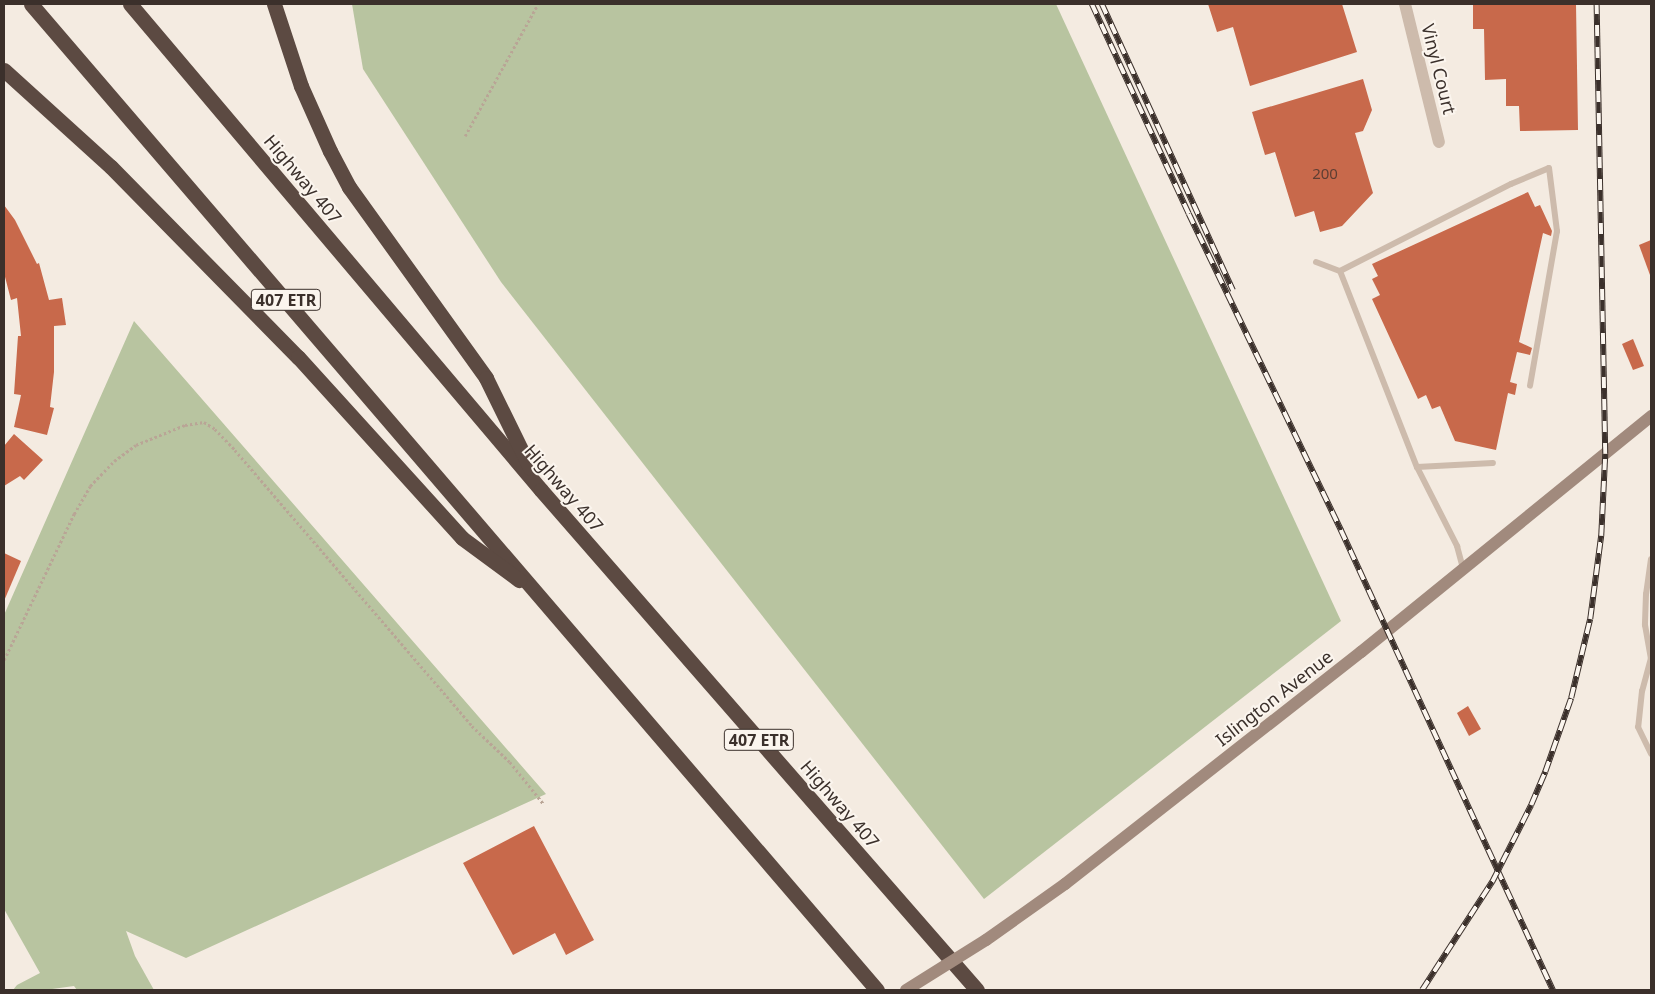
<!DOCTYPE html>
<html>
<head>
<meta charset="utf-8">
<style>
  body { margin:0 }
  #map { position:relative; width:1655px; height:994px; overflow:hidden; background:#f4ebe1; font-family:"Noto Sans",sans-serif }
  div>[style] { position:absolute }
  .green>* { inset:0; background:#b8c4a0 }
  .building>* { inset:0; background:#c8694b }
  .path>* { height:2.5px; margin-top:-1.25px; transform-origin:0; background:repeating-linear-gradient(90deg,#b9a596 0 2.5px,transparent 0 5px) }
  .service>* { height:6px; margin:-3px; padding:0 3px; transform-origin:3px; border-radius:3px; background:#cdbbac }
  .minor>* { height:12px; margin:-6px; padding:0 6px; transform-origin:6px; border-radius:6px; background:#cdbbac }
  .secondary>* { height:12px; margin:-6px; padding:0 6px; transform-origin:6px; border-radius:6px; background:#a18a7d }
  .motorway>* { height:15px; margin:-7.5px; padding:0 7.5px; transform-origin:7.5px; border-radius:7.5px; background:#5c4a42 }
  .rail>* { height:5.5px; margin-top:-2.75px; transform-origin:0; background:repeating-linear-gradient(90deg,#fbf5ee 0 11px,#3b302b 0 22px); box-sizing:border-box; border-block:1px solid #3b302b }
  .secondary-bridge>* { height:12px; margin:-6px; padding:0 6px; transform-origin:6px; border-radius:6px; background:#a18a7d }
  span { translate:-50% -50%; white-space:nowrap; text-align:center; line-height:1.15; -webkit-text-stroke:4px #fbf5ee; paint-order:stroke }
  .number-label { font-size:15px; color:#5e3e33 }
  .number-label span { -webkit-text-stroke-width:0 }
  .shield-label span { padding:1px 4px; background:#fbf5ee; border:1px solid; border-radius:4px; -webkit-text-stroke-width:0 }
  .shield-label { font-size:16px; color:#3b302b; font-weight:700 }
  .street-label { font-size:18px; color:#3b302b }
  .frame { position:absolute; inset:0; border:5px solid #3b302b; pointer-events:none }
</style>
</head>
<body>
<div id="map">
  <div class="green">
    <i style="clip-path:polygon(352px 4px,1056px 4px,1341px 621px,984px 899px,501px 282px,363px 69px)"></i>
    <i style="clip-path:polygon(134px 321px,546px 794px,186px 958px,126px 931px,135px 956px,154px 990px,77px 990px,74px 986px,45px 990px,13px 990px,17px 985px,40px 973px,4px 909px,4px 615px)"></i>
  </div>
  <div class="building">
    <i style="clip-path:polygon(1208px 4px,1342px 4px,1357px 52px,1250px 86px,1233px 27px,1217px 32px)"></i>
    <i style="clip-path:polygon(1473px 4px,1576px 4px,1578px 130px,1520px 131px,1519px 106px,1506px 106px,1506px 79px,1485px 80px,1484px 29px,1473px 29px)"></i>
    <i style="clip-path:polygon(1363px 79px,1372px 110px,1363px 131px,1355px 133px,1373px 193px,1342px 226px,1320px 232px,1314px 211px,1295px 217px,1275px 152px,1265px 155px,1252px 112px)"></i>
    <i style="clip-path:polygon(1528px 192px,1535px 207px,1540px 205px,1552px 231px,1551px 236px,1543px 233px,1519px 342px,1532px 348px,1530px 355px,1517px 352px,1510px 382px,1517px 384px,1515px 395px,1508px 393px,1496px 450px,1455px 441px,1440px 406px,1432px 409px,1426px 395px,1418px 399px,1372px 299px,1380px 295px,1372px 279px,1378px 276px,1372px 264px)"></i>
    <i style="clip-path:polygon(4px 205px,15px 220px,37px 264px,39px 263px,49px 300px,62px 298px,66px 325px,54px 326px,54px 372px,50px 407px,54px 408px,47px 435px,14px 427px,21px 395px,14px 394px,18px 336px,21px 336px,17px 298px,11px 300px,4px 273px)"></i>
    <i style="clip-path:polygon(1651px 240px,1651px 275px,1650px 275px,1639px 245px)"></i>
    <i style="clip-path:polygon(1633px 339px,1644px 366px,1633px 370px,1622px 344px)"></i>
    <i style="clip-path:polygon(14px 434px,43px 460px,24px 480px,20px 476px,4px 486px,4px 446px)"></i>
    <i style="clip-path:polygon(4px 553px,21px 561px,4px 601px)"></i>
    <i style="clip-path:polygon(1468px 706px,1481px 729px,1469px 736px,1457px 713px)"></i>
    <i style="clip-path:polygon(534px 826px,594px 940px,566px 955px,555px 933px,513px 955px,463px 863px)"></i>
  </div>
  <div class="path">
    <i style="left:465px;top:136px;width:151px;rotate:-61.1deg"></i>
    <i style="left:4px;top:660px;width:162px;rotate:-64.4deg"></i>
    <i style="left:74px;top:514px;width:32px;rotate:-60deg"></i>
    <i style="left:90px;top:486px;width:35px;rotate:-46deg"></i>
    <i style="left:114px;top:461px;width:27px;rotate:-36deg"></i>
    <i style="left:136px;top:445px;width:53px;rotate:-22.2deg"></i>
    <i style="left:185px;top:425px;width:19px;rotate:-9deg"></i>
    <i style="left:204px;top:422px;width:13px;rotate:32deg"></i>
    <i style="left:215px;top:429px;width:29px;rotate:46deg"></i>
    <i style="left:235px;top:450px;width:364px;rotate:49.3deg"></i>
    <i style="left:472px;top:726px;width:52px;rotate:43.5deg"></i>
    <i style="left:510px;top:762px;width:53px;rotate:51.2deg"></i>
  </div>
  <div class="service">
    <i style="left:1316px;top:262px;width:26px;rotate:21deg"></i>
    <i style="left:1340px;top:271px;width:211px;rotate:68.6deg"></i>
    <i style="left:1417px;top:467px;width:89px;rotate:63.1deg"></i>
    <i style="left:1457px;top:546px;width:23px;rotate:75deg"></i>
    <i style="left:1340px;top:271px;width:192px;rotate:-27deg"></i>
    <i style="left:1511px;top:184px;width:41px;rotate:-22.8deg"></i>
    <i style="left:1549px;top:168px;width:64px;rotate:82.8deg"></i>
    <i style="left:1557px;top:231px;width:157px;rotate:99.9deg"></i>
    <i style="left:1417px;top:467px;width:76px;rotate:-3deg"></i>
    <i style="left:1651px;top:559px;width:35px;rotate:98deg"></i>
    <i style="left:1646px;top:594px;width:31px;rotate:92deg"></i>
    <i style="left:1645px;top:625px;width:34px;rotate:80deg"></i>
    <i style="left:1651px;top:658px;width:34px;rotate:105deg"></i>
    <i style="left:1642px;top:691px;width:36px;rotate:96deg"></i>
    <i style="left:1638px;top:727px;width:30px;rotate:64deg"></i>
  </div>
  <div class="minor">
    <i style="left:1405px;top:4px;width:142px;rotate:76.2deg"></i>
  </div>
  <div class="secondary">
    <i style="left:1065px;top:884px;width:376px;rotate:-38.1deg"></i>
    <i style="left:1361px;top:652px;width:374px;rotate:-39.1deg"></i>
  </div>
  <div class="motorway">
    <i style="left:31px;top:4px;width:1299px;rotate:49.37deg"></i>
    <i style="left:130px;top:4px;width:636px;rotate:49.78deg"></i>
    <i style="left:541px;top:490px;width:663px;rotate:48.91deg"></i>
    <i style="left:274px;top:4px;width:86px;rotate:71.8deg"></i>
    <i style="left:301px;top:86px;width:71px;rotate:66deg"></i>
    <i style="left:330px;top:151px;width:41px;rotate:62.2deg"></i>
    <i style="left:349px;top:187px;width:235px;rotate:54.3deg"></i>
    <i style="left:486px;top:378px;width:100px;rotate:63.9deg"></i>
    <i style="left:4px;top:70px;width:144px;rotate:42.2deg"></i>
    <i style="left:111px;top:167px;width:267px;rotate:45.5deg"></i>
    <i style="left:298px;top:357px;width:244px;rotate:47.8deg"></i>
    <i style="left:462px;top:538px;width:71px;rotate:36.4deg"></i>
  </div>
  <div class="rail">
    <i style="left:1092px;top:4px;width:231px;rotate:65.2deg"></i>
    <i style="left:1189px;top:214px;width:351px;rotate:64.3deg"></i>
    <i style="left:1341px;top:530px;width:507px;rotate:65.26deg"></i>
    <i style="left:1102px;top:4px;width:315px;rotate:65.4deg"></i>
    <i style="left:1422px;top:990px;width:129px;rotate:-57.1deg"></i>
    <i style="left:1492px;top:882px;width:86px;rotate:-63.1deg"></i>
    <i style="left:1531px;top:805px;width:36px;rotate:-67deg"></i>
    <i style="left:1545px;top:772px;width:78px;rotate:-70.6deg"></i>
    <i style="left:1571px;top:698px;width:81px;rotate:-76.5deg"></i>
    <i style="left:1590px;top:619px;width:84px;rotate:-82.5deg"></i>
    <i style="left:1601px;top:536px;width:82px;rotate:-87.2deg"></i>
    <i style="left:1605px;top:454px;width:450px;rotate:-91.1deg"></i>
  </div>
  <div class="secondary-bridge">
    <i style="left:906px;top:990px;width:94px;rotate:-32deg"></i>
    <i style="left:986px;top:940px;width:97px;rotate:-35.3deg"></i>
  </div>
  <div class="number-label">
    <span style="left:1325px;top:174px">200</span>
  </div>
  <div class="shield-label">
    <span style="left:286px;top:300px">407 ETR</span>
    <span style="left:759px;top:740px">407 ETR</span>
  </div>
  <div class="street-label">
    <span style="left:1439px;top:69px;rotate:76deg">Vinyl Court</span>
    <span style="left:303px;top:179px;rotate:50deg">Highway 407</span>
    <span style="left:564px;top:488px;rotate:49deg">Highway 407</span>
    <span style="left:1274px;top:698px;rotate:-38deg">Islington Avenue</span>
    <span style="left:840px;top:804px;rotate:49deg">Highway 407</span>
  </div>
  <div class="frame"></div>
</div>
</body>
</html>
